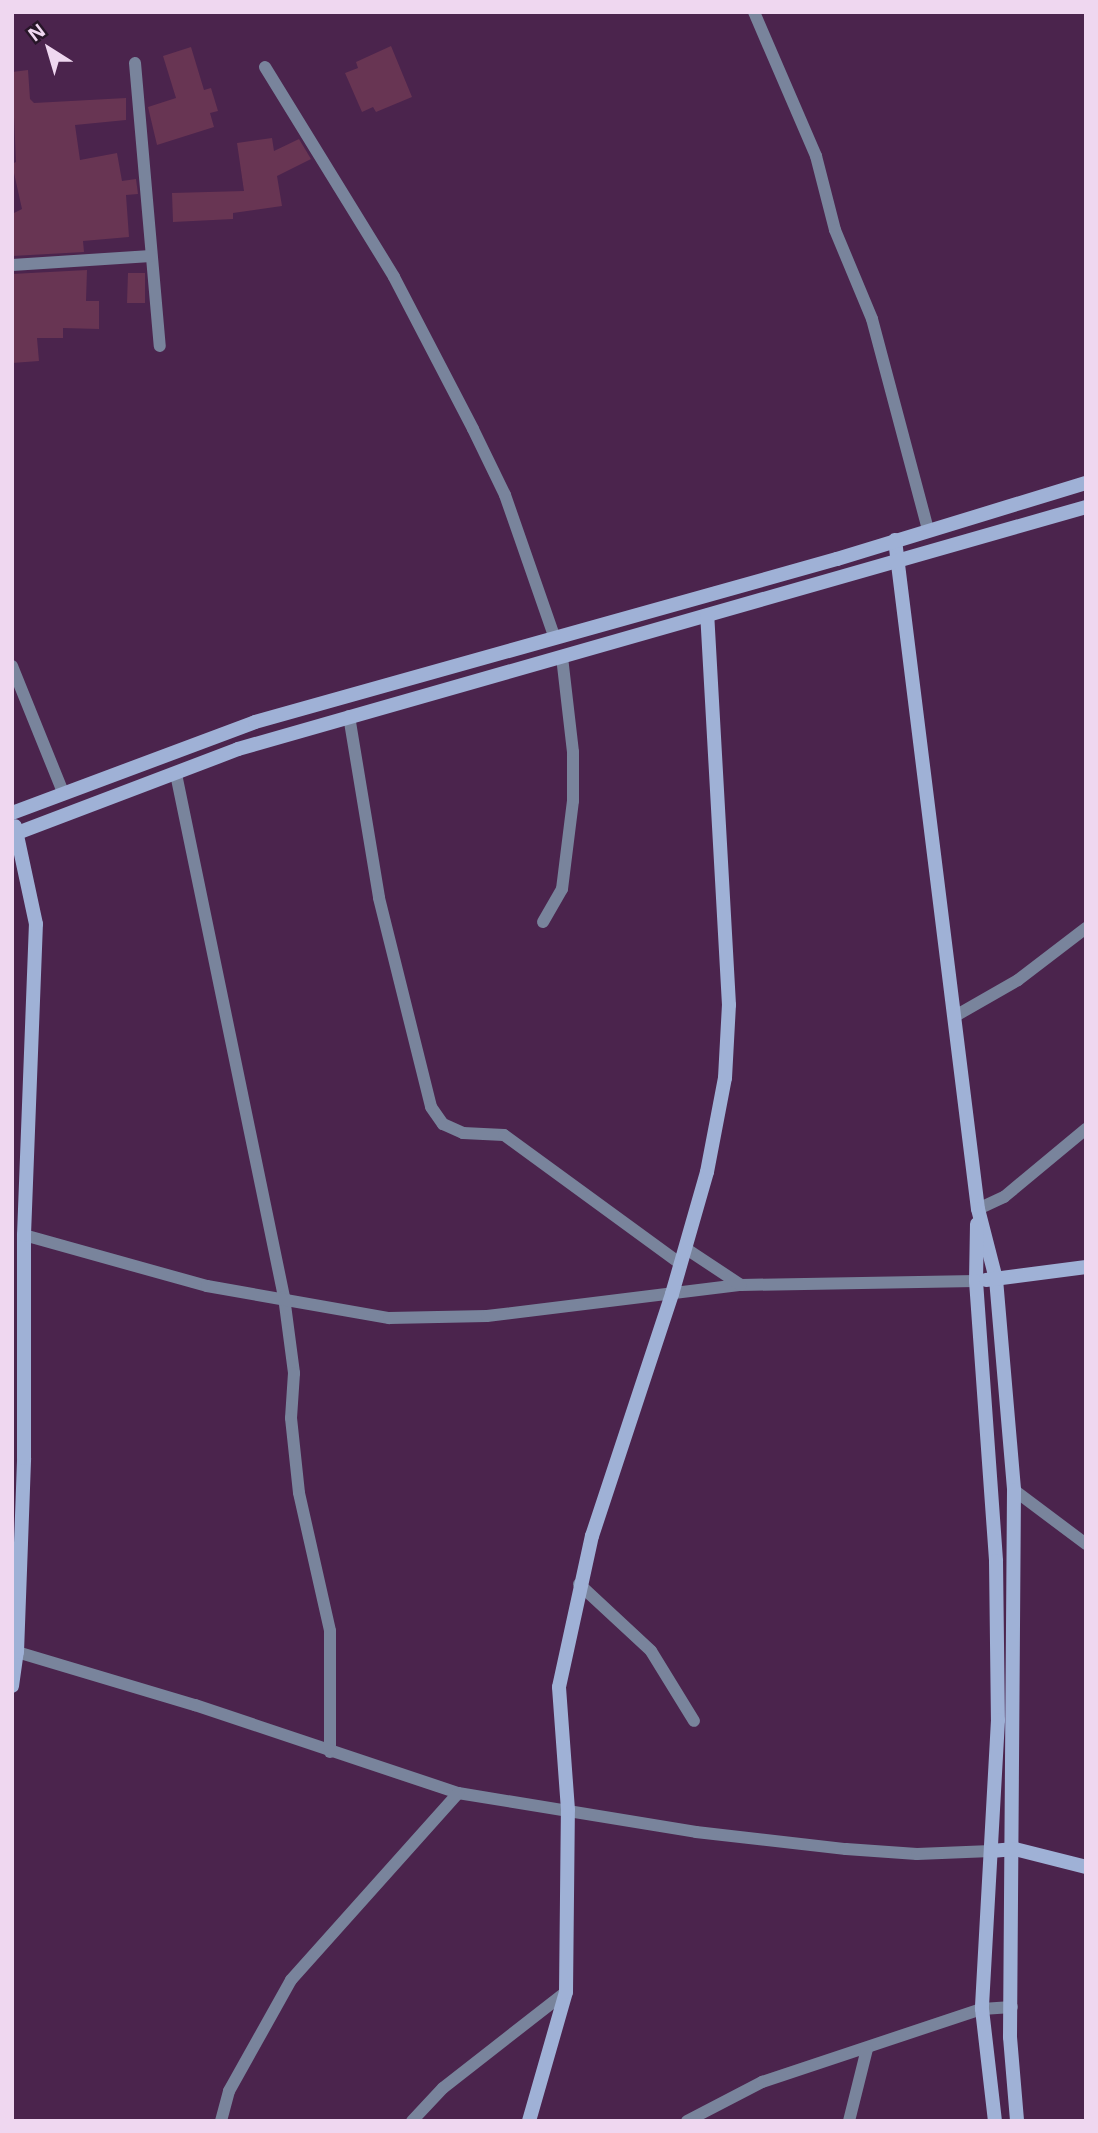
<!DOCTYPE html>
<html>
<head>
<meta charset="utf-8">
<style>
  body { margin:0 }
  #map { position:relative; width:1098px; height:2133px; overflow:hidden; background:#4b244d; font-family:"Noto Sans",sans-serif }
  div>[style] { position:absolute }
  .building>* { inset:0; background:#683553 }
  .street>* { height:12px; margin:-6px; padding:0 6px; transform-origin:6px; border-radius:6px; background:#79849c }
  .secondary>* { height:14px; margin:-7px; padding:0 7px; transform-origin:7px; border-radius:7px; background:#9fb1d6 }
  span { translate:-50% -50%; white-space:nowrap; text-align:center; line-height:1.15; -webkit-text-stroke:5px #271628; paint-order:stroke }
  .frame { position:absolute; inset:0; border:14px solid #efd7f0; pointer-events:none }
  .north { position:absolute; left:14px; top:14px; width:70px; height:70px; -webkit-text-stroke:5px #271628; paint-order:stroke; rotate:323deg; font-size:19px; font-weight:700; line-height:28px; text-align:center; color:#efd7f0 }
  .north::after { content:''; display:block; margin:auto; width:24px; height:32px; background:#efd7f0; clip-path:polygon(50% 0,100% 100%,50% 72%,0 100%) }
</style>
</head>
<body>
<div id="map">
  <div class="building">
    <i style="clip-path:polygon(391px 46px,412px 97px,376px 112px,373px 107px,362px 112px,345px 73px,358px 68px,356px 62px)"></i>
    <i style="clip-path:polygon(191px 47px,204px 90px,211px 88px,218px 111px,210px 113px,214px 127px,157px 145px,148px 107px,176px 98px,163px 56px)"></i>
    <i style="clip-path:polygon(28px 70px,30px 99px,34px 103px,126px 98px,126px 120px,75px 125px,80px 160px,117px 153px,122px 181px,136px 179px,138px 194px,126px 195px,129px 237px,83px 241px,84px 252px,12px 256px,12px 214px,22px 209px,12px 164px,16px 162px,12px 72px)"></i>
    <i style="clip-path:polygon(272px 138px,274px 151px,299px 139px,311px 159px,277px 176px,282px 206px,233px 213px,233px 219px,173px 222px,172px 193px,244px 191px,237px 143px)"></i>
    <i style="clip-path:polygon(87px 270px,86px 301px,99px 301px,99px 329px,63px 328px,63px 338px,37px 338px,39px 361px,12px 363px,12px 274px)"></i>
    <i style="clip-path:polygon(128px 273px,145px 273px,145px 303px,127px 303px)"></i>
  </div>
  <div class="street">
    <i style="left:754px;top:12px;width:157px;rotate:66.7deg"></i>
    <i style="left:816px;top:156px;width:76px;rotate:75.6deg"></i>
    <i style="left:835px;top:230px;width:96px;rotate:67.4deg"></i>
    <i style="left:872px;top:319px;width:218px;rotate:75.1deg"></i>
    <i style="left:135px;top:63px;width:284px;rotate:85deg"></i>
    <i style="left:265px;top:67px;width:246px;rotate:58.4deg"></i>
    <i style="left:394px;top:277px;width:171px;rotate:62.5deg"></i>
    <i style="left:473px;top:429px;width:73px;rotate:64.1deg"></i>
    <i style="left:505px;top:495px;width:149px;rotate:70.8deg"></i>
    <i style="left:12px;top:265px;width:139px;rotate:-3.7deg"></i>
    <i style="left:12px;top:666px;width:136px;rotate:68deg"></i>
    <i style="left:349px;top:716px;width:184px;rotate:80.6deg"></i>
    <i style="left:379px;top:898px;width:215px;rotate:76deg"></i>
    <i style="left:431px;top:1107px;width:21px;rotate:55deg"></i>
    <i style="left:443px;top:1124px;width:22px;rotate:24deg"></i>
    <i style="left:463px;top:1133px;width:41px;rotate:2.8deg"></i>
    <i style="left:504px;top:1135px;width:219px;rotate:36.1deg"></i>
    <i style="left:176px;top:774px;width:534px;rotate:78.33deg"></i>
    <i style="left:284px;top:1297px;width:77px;rotate:82.5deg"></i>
    <i style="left:294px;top:1373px;width:45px;rotate:93.8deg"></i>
    <i style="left:291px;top:1418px;width:75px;rotate:83.9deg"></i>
    <i style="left:299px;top:1493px;width:141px;rotate:77.3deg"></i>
    <i style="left:330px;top:1631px;width:121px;rotate:90deg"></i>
    <i style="left:543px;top:922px;width:38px;rotate:-60deg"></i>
    <i style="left:562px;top:889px;width:89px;rotate:-82.9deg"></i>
    <i style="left:573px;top:801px;width:49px;rotate:-90deg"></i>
    <i style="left:573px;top:752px;width:96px;rotate:-96.6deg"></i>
    <i style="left:957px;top:1015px;width:70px;rotate:-29.8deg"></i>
    <i style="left:1018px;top:980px;width:86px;rotate:-37.4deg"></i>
    <i style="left:978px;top:1209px;width:29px;rotate:-25deg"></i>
    <i style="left:1004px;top:1197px;width:107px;rotate:-39.7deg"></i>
    <i style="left:24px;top:1235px;width:190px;rotate:15.6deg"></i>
    <i style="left:207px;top:1286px;width:185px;rotate:10deg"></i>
    <i style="left:389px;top:1318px;width:98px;rotate:-1.2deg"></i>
    <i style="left:487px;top:1316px;width:256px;rotate:-7deg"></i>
    <i style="left:741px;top:1285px;width:235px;rotate:-1deg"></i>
    <i style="left:685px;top:1248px;width:67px;rotate:33.5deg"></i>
    <i style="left:1014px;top:1490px;width:90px;rotate:36.9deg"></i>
    <i style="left:579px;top:1584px;width:98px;rotate:42.9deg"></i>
    <i style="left:651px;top:1651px;width:82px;rotate:58.4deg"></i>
    <i style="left:17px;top:1652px;width:186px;rotate:16.6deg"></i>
    <i style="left:195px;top:1705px;width:277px;rotate:18.5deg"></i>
    <i style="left:458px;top:1793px;width:241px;rotate:9.3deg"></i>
    <i style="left:696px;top:1832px;width:151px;rotate:6.5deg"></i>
    <i style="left:846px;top:1849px;width:71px;rotate:4deg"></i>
    <i style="left:917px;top:1854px;width:74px;rotate:-2.3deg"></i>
    <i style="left:221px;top:2121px;width:31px;rotate:-75deg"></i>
    <i style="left:229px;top:2091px;width:127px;rotate:-60.8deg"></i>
    <i style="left:291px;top:1980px;width:251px;rotate:-48.2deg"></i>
    <i style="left:412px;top:2121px;width:45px;rotate:-46.8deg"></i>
    <i style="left:443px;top:2088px;width:156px;rotate:-38deg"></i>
    <i style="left:687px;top:2121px;width:85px;rotate:-27.5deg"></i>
    <i style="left:762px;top:2082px;width:232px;rotate:-18.4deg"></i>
    <i style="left:982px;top:2009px;width:30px;rotate:-4deg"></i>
    <i style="left:849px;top:2121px;width:74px;rotate:-76deg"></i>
  </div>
  <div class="secondary">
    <i style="left:895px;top:540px;width:674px;rotate:82.93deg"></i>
    <i style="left:978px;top:1209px;width:72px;rotate:75.6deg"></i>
    <i style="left:996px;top:1279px;width:212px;rotate:85.1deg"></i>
    <i style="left:1014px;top:1490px;width:547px;rotate:90.42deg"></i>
    <i style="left:1010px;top:2037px;width:84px;rotate:85.2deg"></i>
    <i style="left:12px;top:813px;width:259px;rotate:-20.5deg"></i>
    <i style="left:255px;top:722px;width:604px;rotate:-15.65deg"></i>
    <i style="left:837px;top:559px;width:260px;rotate:-17deg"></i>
    <i style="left:12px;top:835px;width:242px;rotate:-20.8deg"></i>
    <i style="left:238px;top:749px;width:882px;rotate:-15.93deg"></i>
    <i style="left:977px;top:1224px;width:57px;rotate:91deg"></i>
    <i style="left:976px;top:1281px;width:281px;rotate:85.9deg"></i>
    <i style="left:996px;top:1561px;width:159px;rotate:89.3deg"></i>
    <i style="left:998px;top:1720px;width:289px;rotate:93.2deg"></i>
    <i style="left:982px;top:2009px;width:113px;rotate:83.4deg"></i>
    <i style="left:986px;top:1280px;width:101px;rotate:-7.4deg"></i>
    <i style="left:12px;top:1686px;width:34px;rotate:-82deg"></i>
    <i style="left:17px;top:1652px;width:194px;rotate:-87.9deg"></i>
    <i style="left:24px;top:1458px;width:223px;rotate:-90deg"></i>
    <i style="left:24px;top:1235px;width:311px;rotate:-87.8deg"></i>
    <i style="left:36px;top:924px;width:100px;rotate:-102.1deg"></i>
    <i style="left:991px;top:1851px;width:24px;rotate:-5deg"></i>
    <i style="left:1015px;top:1849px;width:73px;rotate:14.2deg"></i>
    <i style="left:529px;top:2121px;width:134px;rotate:-74deg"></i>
    <i style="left:566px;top:1992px;width:182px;rotate:-89.4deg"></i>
    <i style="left:568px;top:1810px;width:123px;rotate:-94.2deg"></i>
    <i style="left:559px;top:1687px;width:155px;rotate:-77.7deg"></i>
    <i style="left:592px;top:1536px;width:255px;rotate:-71.7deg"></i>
    <i style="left:672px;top:1294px;width:127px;rotate:-74deg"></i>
    <i style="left:707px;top:1172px;width:96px;rotate:-79.2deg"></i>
    <i style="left:725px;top:1078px;width:73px;rotate:-86.9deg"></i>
    <i style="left:729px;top:1005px;width:390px;rotate:-93.2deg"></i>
  </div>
  <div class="frame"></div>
  <div class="north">N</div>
</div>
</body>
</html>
